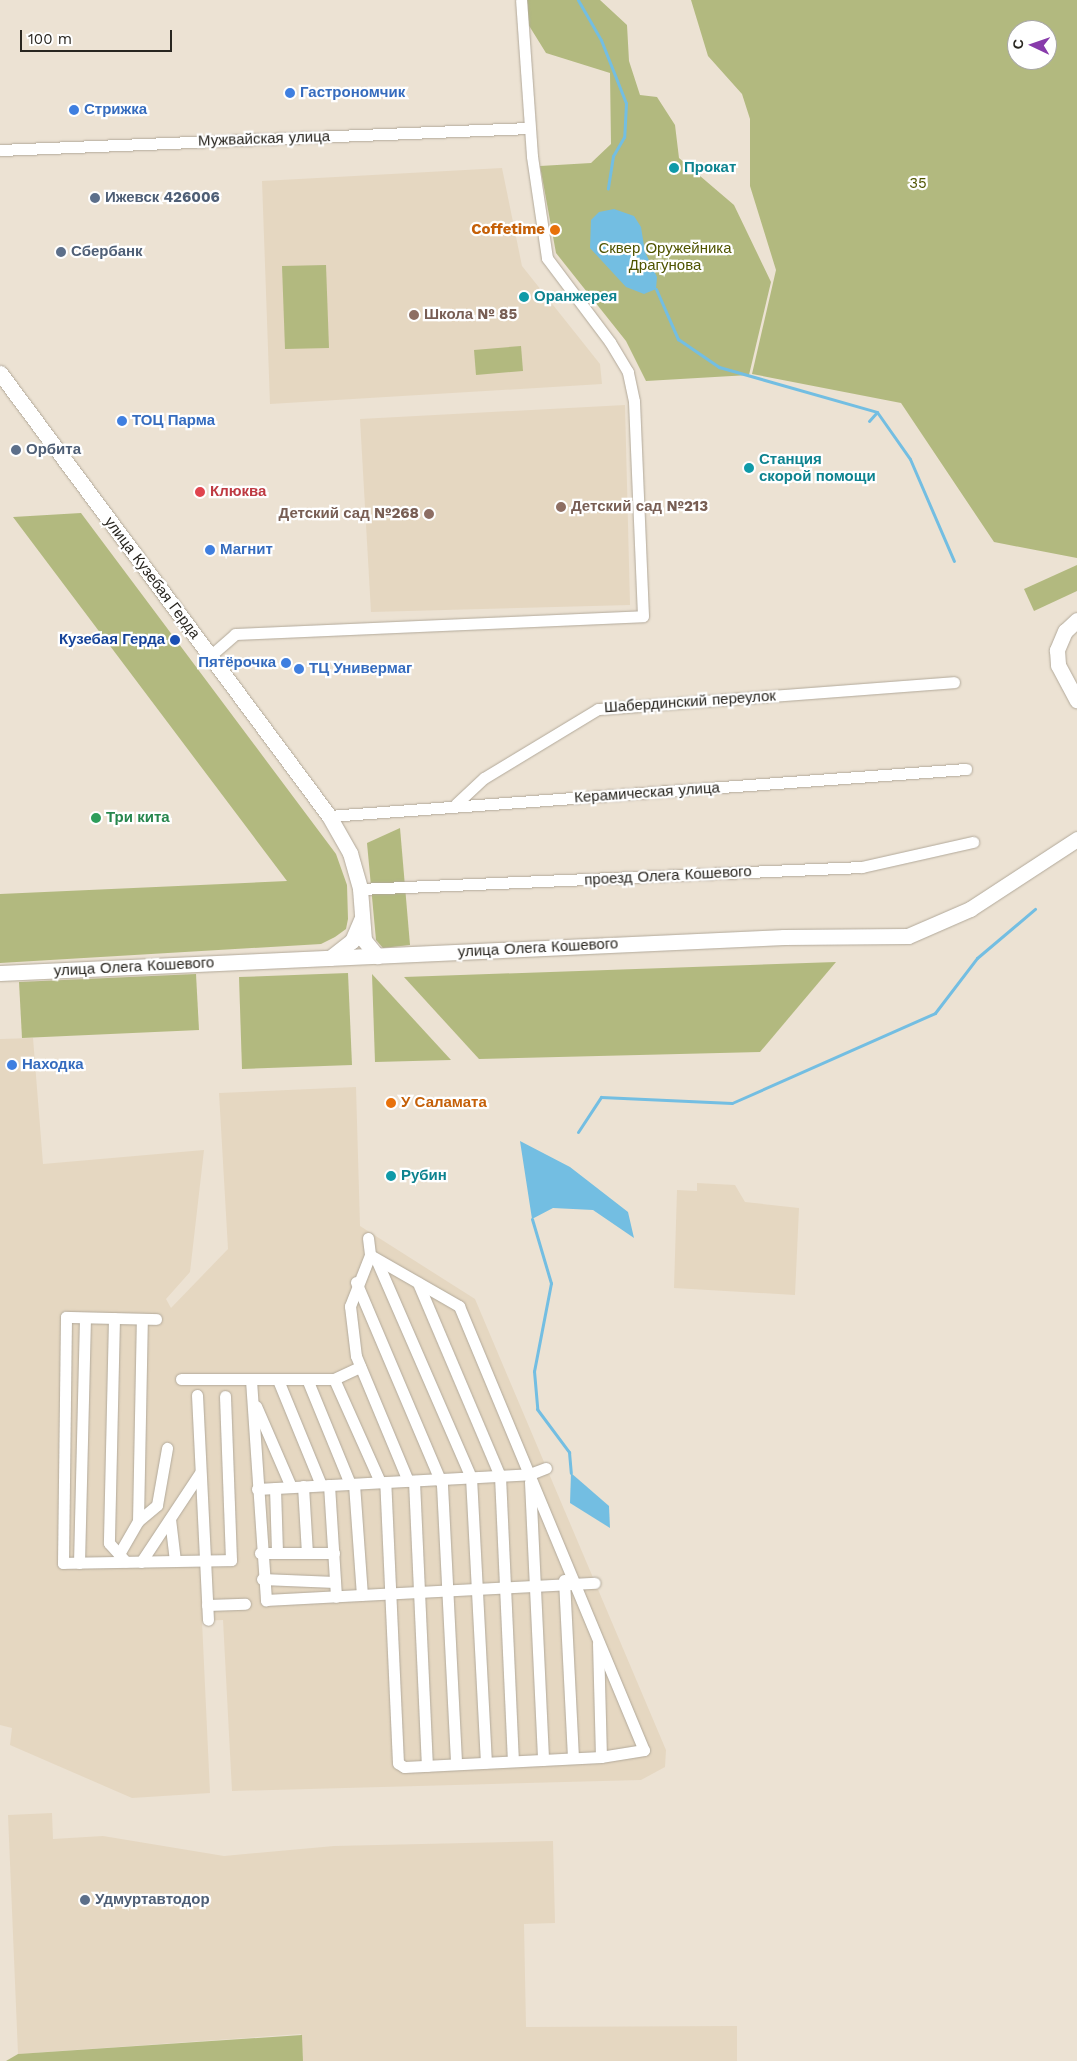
<!DOCTYPE html>
<html>
<head>
<meta charset="utf-8">
<style>
  body { margin:0 }
  #map { position:relative; width:1077px; height:2061px; overflow:hidden; background:#ece2d3; font-family:"Work Sans",sans-serif }
  div>[style] { position:absolute }
  .built>* { inset:0; background:#e5d7c1 }
  .green>* { inset:0; background:#b2b97f }
  .water>* { inset:0; background:#73bee2 }
  .stream>* { height:3px; margin:-1.5px; padding:0 1.5px; transform-origin:1.5px; border-radius:1.5px; background:#73bee2 }
  .roads { filter:drop-shadow(0 0 1px #b2a99a) drop-shadow(0 0 1px #b2a99a) }
  .street>* { height:11px; margin:-5.5px; padding:0 5.5px; transform-origin:5.5px; border-radius:5.5px; background:#fff }
  .secondary>* { height:15px; margin:-7.5px; padding:0 7.5px; transform-origin:7.5px; border-radius:7.5px; background:#fff }
  .dots>* { width:14px; height:14px; translate:-50% -50%; box-sizing:border-box; border:2px solid #fff; border-radius:50% }
  span { translate:-50% -50%; white-space:nowrap; text-align:center; line-height:1.15; -webkit-text-stroke:4.5px #fff; paint-order:stroke }
  .shop-label { font-size:15px; color:#366cbe; font-weight:700 }
  .left { translate:0 -50%; text-align:left }
  .right { translate:-100% -50%; text-align:right }
  .street-label { font-size:15px; color:#292620 }
  .culture-label { font-size:15px; color:#0d838f; font-weight:700 }
  .park-label { font-size:15px; color:#4f5400 }
  .service-label { font-size:15px; color:#4e5e75; font-weight:700 }
  .food-label { font-size:15px; color:#c56008; font-weight:700 }
  .education-label { font-size:15px; color:#785e54; font-weight:700 }
  .health-label { font-size:15px; color:#be3a42; font-weight:700 }
  .transit-label { font-size:15px; color:#164399; font-weight:700 }
  .leisure-label { font-size:15px; color:#27864d; font-weight:700 }
  .north { position:absolute; left:1007px; top:20px; width:50px; height:50px; box-sizing:border-box; background:#fff; border:1px solid #a9a8a6; border-radius:50%; rotate:273deg; font-size:14px; font-weight:700; line-height:20px; text-align:center; color:#292620 }
  .north::after { content:''; display:block; margin:auto; width:18px; height:22px; background:#883bab; clip-path:polygon(50% 0,100% 100%,50% 72%,0 100%) }
  .scale { position:absolute; left:20px; top:30px; width:152px; height:22px; box-sizing:border-box; border:2px solid #292620; border-top:0; padding-left:6px; font-size:15px; line-height:18px; white-space:nowrap; color:#292620; -webkit-text-stroke:4px #fff; paint-order:stroke }
</style>
</head>
<body>
<div id="map">
  <div class="built">
    <i style="clip-path:polygon(502px 168px,522px 266px,600px 364px,602px 384px,270px 404px,262px 181px)"></i>
    <i style="clip-path:polygon(625px 405px,630px 605px,371px 612px,360px 419px)"></i>
    <i style="clip-path:polygon(33px 1038px,43px 1164px,204px 1150px,190px 1272px,166px 1299px,171px 1308px,228px 1249px,219px 1093px,356px 1087px,360px 1226px,475px 1299px,666px 1750px,665px 1767px,641px 1780px,232px 1791px,223px 1620px,202px 1621px,210px 1793px,132px 1798px,10px 1745px,12px 1728px,0 1725px,0 1039px)"></i>
    <i style="clip-path:polygon(697px 1183px,735px 1185px,745px 1202px,799px 1208px,795px 1295px,674px 1288px,677px 1190px,697px 1191px)"></i>
    <i style="clip-path:polygon(52px 1813px,53px 1839px,103px 1836px,224px 1856px,334px 1846px,553px 1841px,555px 1923px,524px 1924px,526px 2027px,737px 2026px,737px 2061px,303px 2061px,301px 2034px,18px 2054px,8px 1815px)"></i>
  </div>
  <div class="green">
    <i style="clip-path:polygon(525px 0,600px 0,627px 25px,629px 61px,640px 95px,657px 97px,675px 125px,679px 158px,734px 205px,771px 282px,749px 375px,646px 381px,626px 341px,556px 253px,540px 166px,591px 163px,611px 144px,610px 73px,546px 53px,528px 24px)"></i>
    <i style="clip-path:polygon(evenodd,691px 0,1077px 0,1077px 558px,994px 542px,901px 403px,752px 374px,776px 270px,750px 186px,750px 119px,742px 94px,708px 56px,691px 0,1017px 30px,1047px 30px,1047px 60px,1017px 60px,1017px 30px)"></i>
    <i style="clip-path:polygon(326px 265px,329px 348px,285px 349px,282px 266px)"></i>
    <i style="clip-path:polygon(521px 346px,523px 371px,476px 375px,474px 350px)"></i>
    <i style="clip-path:polygon(81px 513px,336px 854px,347px 885px,348px 919px,346px 929px,335px 937px,321px 944px,0 963px,0 894px,287px 881px,13px 517px)"></i>
    <i style="clip-path:polygon(1077px 565px,1077px 591px,1034px 611px,1024px 589px)"></i>
    <i style="clip-path:polygon(400px 828px,410px 945px,383px 948px,376px 940px,367px 843px)"></i>
    <i style="clip-path:polygon(836px 962px,760px 1052px,479px 1059px,404px 977px)"></i>
    <i style="clip-path:polygon(348px 973px,352px 1065px,242px 1069px,239px 977px)"></i>
    <i style="clip-path:polygon(196px 974px,199px 1030px,22px 1038px,19px 982px)"></i>
    <i style="clip-path:polygon(372px 974px,451px 1060px,375px 1062px)"></i>
    <i style="clip-path:polygon(302px 2035px,303px 2061px,6px 2061px,18px 2054px)"></i>
  </div>
  <div class="water">
    <i style="clip-path:polygon(614px 209px,634px 216px,641px 227px,645px 252px,657px 277px,656px 289px,644px 294px,626px 287px,590px 248px,591px 220px,599px 212px)"></i>
    <i style="clip-path:polygon(520px 1141px,570px 1167px,628px 1212px,634px 1238px,593px 1210px,553px 1208px,532px 1219px)"></i>
    <i style="clip-path:polygon(571px 1473px,609px 1506px,610px 1528px,570px 1503px)"></i>
  </div>
  <div class="stream">
    <i style="left:578px;top:0;width:46px;rotate:60.1deg"></i>
    <i style="left:601px;top:40px;width:68px;rotate:68.4deg"></i>
    <i style="left:626px;top:103px;width:34px;rotate:93deg"></i>
    <i style="left:624px;top:137px;width:22px;rotate:120deg"></i>
    <i style="left:613px;top:156px;width:33px;rotate:99deg"></i>
    <i style="left:656px;top:289px;width:55px;rotate:66.3deg"></i>
    <i style="left:678px;top:339px;width:50px;rotate:34.3deg"></i>
    <i style="left:719px;top:367px;width:164px;rotate:15.9deg"></i>
    <i style="left:877px;top:412px;width:57px;rotate:54.9deg"></i>
    <i style="left:910px;top:459px;width:111px;rotate:66.7deg"></i>
    <i style="left:869px;top:421px;width:12px;rotate:-48deg"></i>
    <i style="left:578px;top:1132px;width:42px;rotate:-56.7deg"></i>
    <i style="left:601px;top:1097px;width:131px;rotate:2.6deg"></i>
    <i style="left:732px;top:1103px;width:222px;rotate:-23.9deg"></i>
    <i style="left:935px;top:1013px;width:69px;rotate:-52.6deg"></i>
    <i style="left:977px;top:958px;width:76px;rotate:-40.2deg"></i>
    <i style="left:532px;top:1219px;width:67px;rotate:73.5deg"></i>
    <i style="left:551px;top:1283px;width:90px;rotate:100.9deg"></i>
    <i style="left:534px;top:1371px;width:38px;rotate:85deg"></i>
    <i style="left:537px;top:1409px;width:54px;rotate:53.3deg"></i>
    <i style="left:569px;top:1452px;width:21px;rotate:85deg"></i>
  </div>
  <div class="roads">
    <div class="street">
      <i style="left:0;top:150px;width:529px;rotate:-2.38deg"></i>
      <i style="left:210px;top:656px;width:33px;rotate:-41deg"></i>
      <i style="left:235px;top:634px;width:408px;rotate:-2.5deg"></i>
      <i style="left:643px;top:616px;width:215px;rotate:-92.4deg"></i>
      <i style="left:634px;top:401px;width:30px;rotate:-102deg"></i>
      <i style="left:628px;top:372px;width:35px;rotate:-121deg"></i>
      <i style="left:610px;top:342px;width:105px;rotate:-126.9deg"></i>
      <i style="left:547px;top:258px;width:103px;rotate:-98.4deg"></i>
      <i style="left:532px;top:156px;width:156px;rotate:-94deg"></i>
      <i style="left:456px;top:804px;width:38px;rotate:-43deg"></i>
      <i style="left:484px;top:778px;width:133px;rotate:-31.2deg"></i>
      <i style="left:598px;top:709px;width:357px;rotate:-4.3deg"></i>
      <i style="left:329px;top:816px;width:639px;rotate:-4.22deg"></i>
      <i style="left:360px;top:889px;width:502px;rotate:-2.51deg"></i>
      <i style="left:862px;top:867px;width:114px;rotate:-12.7deg"></i>
      <i style="left:368px;top:1238px;width:17px;rotate:83deg"></i>
      <i style="left:370px;top:1255px;width:103px;rotate:29.8deg"></i>
      <i style="left:459px;top:1306px;width:481px;rotate:67.4deg"></i>
      <i style="left:644px;top:1750px;width:44px;rotate:170.8deg"></i>
      <i style="left:601px;top:1757px;width:197px;rotate:177.1deg"></i>
      <i style="left:404px;top:1767px;width:7px;rotate:-146deg"></i>
      <i style="left:398px;top:1763px;width:281px;rotate:-92.6deg"></i>
      <i style="left:370px;top:1255px;width:55px;rotate:111.4deg"></i>
      <i style="left:350px;top:1306px;width:50px;rotate:83.2deg"></i>
      <i style="left:356px;top:1356px;width:135px;rotate:67.4deg"></i>
      <i style="left:376px;top:1259px;width:238px;rotate:66.5deg"></i>
      <i style="left:471px;top:1477px;width:286px;rotate:87deg"></i>
      <i style="left:356px;top:1282px;width:220px;rotate:67deg"></i>
      <i style="left:442px;top:1485px;width:279px;rotate:87.1deg"></i>
      <i style="left:418px;top:1283px;width:210px;rotate:67deg"></i>
      <i style="left:500px;top:1476px;width:285px;rotate:87.4deg"></i>
      <i style="left:114px;top:1318px;width:225px;rotate:91.3deg"></i>
      <i style="left:109px;top:1543px;width:25px;rotate:48deg"></i>
      <i style="left:156px;top:1319px;width:90px;rotate:-178.7deg"></i>
      <i style="left:66px;top:1317px;width:246px;rotate:90.7deg"></i>
      <i style="left:63px;top:1563px;width:168px;rotate:-1deg"></i>
      <i style="left:231px;top:1560px;width:164px;rotate:-92.1deg"></i>
      <i style="left:181px;top:1379px;width:153px"></i>
      <i style="left:334px;top:1379px;width:29px;rotate:-25deg"></i>
      <i style="left:307px;top:1379px;width:113px;rotate:67.7deg"></i>
      <i style="left:334px;top:1379px;width:113px;rotate:65.9deg"></i>
      <i style="left:251px;top:1380px;width:221px;rotate:86.1deg"></i>
      <i style="left:266px;top:1600px;width:329px;rotate:-3deg"></i>
      <i style="left:278px;top:1380px;width:113px;rotate:67.7deg"></i>
      <i style="left:197px;top:1395px;width:225px;rotate:87.2deg"></i>
      <i style="left:256px;top:1406px;width:88px;rotate:66.6deg"></i>
      <i style="left:414px;top:1481px;width:285px;rotate:87.4deg"></i>
      <i style="left:530px;top:1482px;width:278px;rotate:87.3deg"></i>
      <i style="left:354px;top:1484px;width:111px;rotate:85.9deg"></i>
      <i style="left:329px;top:1485px;width:112px;rotate:86.4deg"></i>
      <i style="left:303px;top:1486px;width:67px;rotate:86.6deg"></i>
      <i style="left:275px;top:1488px;width:65px;rotate:88.2deg"></i>
      <i style="left:257px;top:1489px;width:273px;rotate:-3.1deg"></i>
      <i style="left:530px;top:1474px;width:17px;rotate:-21deg"></i>
      <i style="left:170px;top:1519px;width:42px;rotate:83.2deg"></i>
      <i style="left:138px;top:1521px;width:25px;rotate:-40deg"></i>
      <i style="left:157px;top:1505px;width:58px;rotate:-80deg"></i>
      <i style="left:260px;top:1553px;width:74px"></i>
      <i style="left:119px;top:1554px;width:38px;rotate:-60deg"></i>
      <i style="left:138px;top:1521px;width:202px;rotate:-88.9deg"></i>
      <i style="left:141px;top:1562px;width:107px;rotate:-56.5deg"></i>
      <i style="left:79px;top:1563px;width:245px;rotate:-88.6deg"></i>
      <i style="left:262px;top:1579px;width:73px;rotate:2.4deg"></i>
      <i style="left:564px;top:1580px;width:178px;rotate:87.1deg"></i>
      <i style="left:207px;top:1605px;width:38px;rotate:-2deg"></i>
      <i style="left:598px;top:1643px;width:114px;rotate:88.5deg"></i>
    </div>
    <div class="secondary">
      <i style="left:0;top:373px;width:552px;rotate:53.4deg"></i>
      <i style="left:329px;top:816px;width:43px;rotate:60.4deg"></i>
      <i style="left:350px;top:853px;width:37px;rotate:74deg"></i>
      <i style="left:360px;top:889px;width:51px;rotate:85.5deg"></i>
      <i style="left:364px;top:940px;width:21px;rotate:51deg"></i>
      <i style="left:1077px;top:620px;width:16px;rotate:137deg"></i>
      <i style="left:1065px;top:631px;width:21px;rotate:113deg"></i>
      <i style="left:1057px;top:650px;width:15px;rotate:86deg"></i>
      <i style="left:1058px;top:665px;width:40px;rotate:62deg"></i>
      <i style="left:330px;top:958px;width:28px;rotate:-38deg"></i>
      <i style="left:352px;top:941px;width:23px;rotate:-67deg"></i>
      <i style="left:0;top:973px;width:785px;rotate:-2.63deg"></i>
      <i style="left:784px;top:937px;width:124px;rotate:-0.5deg"></i>
      <i style="left:908px;top:936px;width:68px;rotate:-23.5deg"></i>
      <i style="left:970px;top:909px;width:128px;rotate:-33.2deg"></i>
    </div>
  </div>
  <div class="dots">
    <i style="left:290px;top:93px;background:#3f7fe0"></i>
    <i style="left:74px;top:110px;background:#3f7fe0"></i>
    <i style="left:674px;top:168px;background:#0f9aa8"></i>
    <i style="left:95px;top:198px;background:#5c6f8a"></i>
    <i style="left:555px;top:230px;background:#e8710a"></i>
    <i style="left:61px;top:252px;background:#5c6f8a"></i>
    <i style="left:524px;top:297px;background:#0f9aa8"></i>
    <i style="left:414px;top:315px;background:#8d6e63"></i>
    <i style="left:122px;top:421px;background:#3f7fe0"></i>
    <i style="left:16px;top:450px;background:#5c6f8a"></i>
    <i style="left:749px;top:468px;background:#0f9aa8"></i>
    <i style="left:200px;top:492px;background:#e0444e"></i>
    <i style="left:561px;top:507px;background:#8d6e63"></i>
    <i style="left:429px;top:514px;background:#8d6e63"></i>
    <i style="left:210px;top:550px;background:#3f7fe0"></i>
    <i style="left:175px;top:640px;background:#1a4fb4"></i>
    <i style="left:286px;top:663px;background:#3f7fe0"></i>
    <i style="left:299px;top:669px;background:#3f7fe0"></i>
    <i style="left:96px;top:818px;background:#2e9e5b"></i>
    <i style="left:12px;top:1065px;background:#3f7fe0"></i>
    <i style="left:391px;top:1103px;background:#e8710a"></i>
    <i style="left:391px;top:1176px;background:#0f9aa8"></i>
    <i style="left:85px;top:1900px;background:#5c6f8a"></i>
  </div>
  <div class="shop-label">
    <span class="left" style="left:300px;top:93px">Гастрономчик</span>
    <span class="left" style="left:84px;top:110px">Стрижка</span>
    <span class="left" style="left:132px;top:421px">ТОЦ Парма</span>
    <span class="left" style="left:220px;top:550px">Магнит</span>
    <span class="right" style="left:276px;top:663px">Пятёрочка</span>
    <span class="left" style="left:309px;top:669px">ТЦ Универмаг</span>
    <span class="left" style="left:22px;top:1065px">Находка</span>
  </div>
  <div class="street-label">
    <span style="left:264px;top:139px;rotate:-2deg">Мужвайская улица</span>
    <span style="left:152px;top:578px;rotate:53deg">улица Кузебая Герда</span>
    <span style="left:690px;top:702px;rotate:-4deg">Шабердинский переулок</span>
    <span style="left:647px;top:793px;rotate:-4deg">Керамическая улица</span>
    <span style="left:668px;top:876px;rotate:-3deg">проезд Олега Кошевого</span>
    <span style="left:538px;top:948px;rotate:-3deg">улица Олега Кошевого</span>
    <span style="left:134px;top:967px;rotate:-3deg">улица Олега Кошевого</span>
  </div>
  <div class="culture-label">
    <span class="left" style="left:684px;top:168px">Прокат</span>
    <span class="left" style="left:534px;top:297px">Оранжерея</span>
    <span class="left" style="left:759px;top:468px">Станция<br>скорой помощи</span>
    <span class="left" style="left:401px;top:1176px">Рубин</span>
  </div>
  <div class="park-label">
    <span style="left:918px;top:184px">35</span>
    <span style="left:665px;top:257px">Сквер Оружейника<br>Драгунова</span>
  </div>
  <div class="service-label">
    <span class="left" style="left:105px;top:198px">Ижевск 426006</span>
    <span class="left" style="left:71px;top:252px">Сбербанк</span>
    <span class="left" style="left:26px;top:450px">Орбита</span>
    <span class="left" style="left:95px;top:1900px">Удмуртавтодор</span>
  </div>
  <div class="food-label">
    <span class="right" style="left:545px;top:230px">Coffetime</span>
    <span class="left" style="left:401px;top:1103px">У Саламата</span>
  </div>
  <div class="education-label">
    <span class="left" style="left:424px;top:315px">Школа № 85</span>
    <span class="left" style="left:571px;top:507px">Детский сад №213</span>
    <span class="right" style="left:419px;top:514px">Детский сад №268</span>
  </div>
  <div class="health-label">
    <span class="left" style="left:210px;top:492px">Клюква</span>
  </div>
  <div class="transit-label">
    <span class="right" style="left:165px;top:640px">Кузебая Герда</span>
  </div>
  <div class="leisure-label">
    <span class="left" style="left:106px;top:818px">Три кита</span>
  </div>
  <div class="north">С</div>
  <div class="scale">100 m</div>
</div>
</body>
</html>
